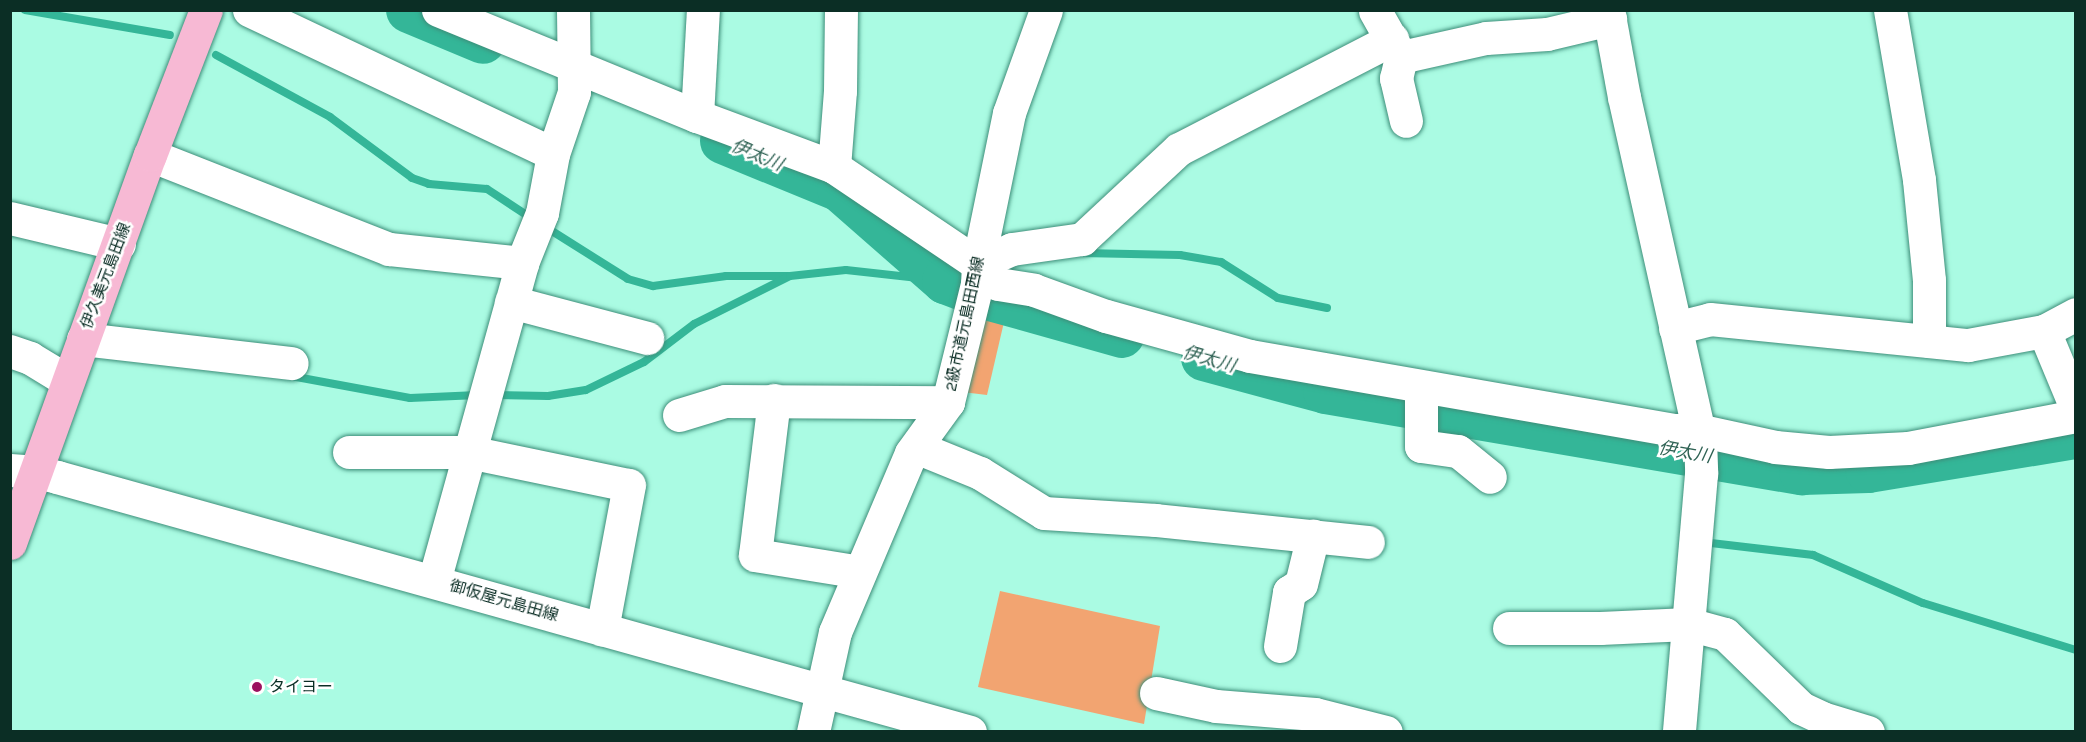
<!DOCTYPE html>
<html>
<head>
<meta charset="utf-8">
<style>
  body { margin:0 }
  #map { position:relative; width:2086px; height:742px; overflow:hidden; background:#aafbe3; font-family:Karla,"Noto Sans JP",sans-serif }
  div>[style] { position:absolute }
  .green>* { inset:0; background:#f2a471 }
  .stream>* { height:8px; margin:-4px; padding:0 4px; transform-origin:4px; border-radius:4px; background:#34b698 }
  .river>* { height:46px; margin:-23px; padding:0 23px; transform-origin:23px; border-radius:23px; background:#34b698 }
  .roads { filter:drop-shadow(0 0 2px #3d8e79) drop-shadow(0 0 2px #3d8e79) }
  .minor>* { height:33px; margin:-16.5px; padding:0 16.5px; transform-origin:16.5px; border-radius:16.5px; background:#fff }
  .major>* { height:33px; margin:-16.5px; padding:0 16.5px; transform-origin:16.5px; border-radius:16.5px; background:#f7b9d4 }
  .dots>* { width:16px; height:16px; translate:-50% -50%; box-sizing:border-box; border:3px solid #fff; border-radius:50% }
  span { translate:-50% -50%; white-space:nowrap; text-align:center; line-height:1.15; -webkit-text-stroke:5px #fff; paint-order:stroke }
  .street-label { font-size:16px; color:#0b2e25 }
  .poi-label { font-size:16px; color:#0b2e25 }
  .left { translate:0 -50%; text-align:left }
  .water-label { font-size:18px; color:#2f6254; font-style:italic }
  .frame { position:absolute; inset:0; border:12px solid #0b2e25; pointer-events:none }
</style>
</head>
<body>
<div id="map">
  <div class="green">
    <i style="clip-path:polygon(974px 311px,1004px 322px,987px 395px,954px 391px)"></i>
    <i style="clip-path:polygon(1000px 591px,1160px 626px,1144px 724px,978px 687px)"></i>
  </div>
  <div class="stream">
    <i style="left:25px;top:10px;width:147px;rotate:9.8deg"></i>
    <i style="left:216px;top:55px;width:130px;rotate:28.5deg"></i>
    <i style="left:330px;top:117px;width:102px;rotate:36.6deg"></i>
    <i style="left:412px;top:178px;width:18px;rotate:19deg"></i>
    <i style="left:429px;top:184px;width:58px;rotate:4.9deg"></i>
    <i style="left:487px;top:189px;width:53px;rotate:33.4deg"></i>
    <i style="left:544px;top:226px;width:99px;rotate:32.2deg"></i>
    <i style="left:628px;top:279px;width:26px;rotate:16deg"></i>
    <i style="left:653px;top:286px;width:74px;rotate:-7.8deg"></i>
    <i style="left:726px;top:276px;width:62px"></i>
    <i style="left:1081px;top:253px;width:99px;rotate:1.2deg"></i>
    <i style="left:1180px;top:255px;width:42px;rotate:9.7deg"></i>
    <i style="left:1221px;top:262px;width:67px;rotate:32.3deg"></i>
    <i style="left:1278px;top:298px;width:50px;rotate:11.5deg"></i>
    <i style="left:291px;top:376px;width:121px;rotate:10.5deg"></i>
    <i style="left:410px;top:398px;width:68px;rotate:-2.5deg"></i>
    <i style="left:493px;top:395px;width:55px;rotate:1deg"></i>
    <i style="left:548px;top:396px;width:38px;rotate:-9deg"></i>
    <i style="left:586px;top:390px;width:64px;rotate:-25.8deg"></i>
    <i style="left:644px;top:362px;width:63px;rotate:-37.2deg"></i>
    <i style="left:694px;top:324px;width:107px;rotate:-26.6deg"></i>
    <i style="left:790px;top:276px;width:56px;rotate:-6.1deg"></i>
    <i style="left:846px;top:270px;width:100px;rotate:6.3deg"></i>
    <i style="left:1711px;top:543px;width:103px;rotate:6.7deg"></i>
    <i style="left:1813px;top:555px;width:120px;rotate:23.6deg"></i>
    <i style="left:1923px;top:603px;width:160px;rotate:17.1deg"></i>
  </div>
  <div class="river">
    <i style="left:409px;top:10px;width:80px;rotate:22.7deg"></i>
    <i style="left:723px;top:141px;width:126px;rotate:22.3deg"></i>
    <i style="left:840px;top:189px;width:140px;rotate:41.2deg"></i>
    <i style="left:945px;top:281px;width:45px;rotate:20.9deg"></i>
    <i style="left:987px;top:297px;width:140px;rotate:15.7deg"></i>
    <i style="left:1204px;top:358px;width:126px;rotate:15.1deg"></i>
    <i style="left:1326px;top:391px;width:483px;rotate:9.7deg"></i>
    <i style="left:1802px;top:472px;width:66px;rotate:-1.7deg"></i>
    <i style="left:1868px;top:470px;width:211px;rotate:-9.3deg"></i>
  </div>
  <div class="roads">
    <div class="minor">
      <i style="left:249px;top:10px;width:336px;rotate:25.3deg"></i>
      <i style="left:438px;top:10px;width:280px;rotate:22.3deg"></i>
      <i style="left:697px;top:116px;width:146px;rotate:20.4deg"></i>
      <i style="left:834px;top:167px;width:174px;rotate:34deg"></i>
      <i style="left:978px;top:264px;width:28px;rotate:45deg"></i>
      <i style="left:998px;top:284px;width:36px;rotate:9deg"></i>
      <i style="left:1034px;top:290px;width:77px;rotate:19.9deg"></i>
      <i style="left:1106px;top:316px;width:149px;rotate:15.5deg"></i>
      <i style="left:1250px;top:356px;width:429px;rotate:9.9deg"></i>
      <i style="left:1673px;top:430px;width:25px"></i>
      <i style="left:1698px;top:430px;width:79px;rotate:12.4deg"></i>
      <i style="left:1775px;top:447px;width:54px;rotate:5.3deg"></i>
      <i style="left:1829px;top:452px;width:79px;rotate:-2.9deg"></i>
      <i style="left:1908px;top:448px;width:171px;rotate:-10.8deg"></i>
      <i style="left:1608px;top:10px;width:88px;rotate:79.6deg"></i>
      <i style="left:1624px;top:97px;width:349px;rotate:77.4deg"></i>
      <i style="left:1700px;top:438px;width:36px;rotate:88deg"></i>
      <i style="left:1701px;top:474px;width:259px;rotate:94.9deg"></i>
      <i style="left:1890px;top:10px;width:172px;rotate:80.3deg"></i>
      <i style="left:1919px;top:180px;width:100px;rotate:84.3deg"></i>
      <i style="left:1929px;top:280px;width:61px;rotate:90deg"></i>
      <i style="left:1375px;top:11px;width:53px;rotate:60.5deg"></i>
      <i style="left:1401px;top:57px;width:87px;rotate:-12.6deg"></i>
      <i style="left:1486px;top:38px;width:61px;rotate:-3.8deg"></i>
      <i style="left:1547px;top:34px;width:65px;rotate:-13.4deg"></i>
      <i style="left:1401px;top:57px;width:22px;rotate:103deg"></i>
      <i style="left:1396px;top:78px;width:44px;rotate:76.9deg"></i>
      <i style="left:697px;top:116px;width:106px;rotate:-86.8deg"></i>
      <i style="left:150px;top:155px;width:257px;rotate:21.5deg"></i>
      <i style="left:389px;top:249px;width:134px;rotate:6deg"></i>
      <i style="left:834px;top:167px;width:76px;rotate:-85.5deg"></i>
      <i style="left:840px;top:91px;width:81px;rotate:-89.3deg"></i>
      <i style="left:10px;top:218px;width:112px;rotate:13.4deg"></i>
      <i style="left:978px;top:264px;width:37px;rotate:-24deg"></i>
      <i style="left:1012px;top:249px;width:71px;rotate:-8.1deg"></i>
      <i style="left:1082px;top:239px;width:132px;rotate:-42.9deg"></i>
      <i style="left:1179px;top:149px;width:240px;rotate:-27.3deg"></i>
      <i style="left:511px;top:302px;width:141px;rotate:14.8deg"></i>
      <i style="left:1675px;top:328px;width:36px;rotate:-14deg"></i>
      <i style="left:1710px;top:319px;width:259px;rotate:5.8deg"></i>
      <i style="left:1968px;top:345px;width:77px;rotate:-10.4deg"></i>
      <i style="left:2044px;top:331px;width:36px;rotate:-28deg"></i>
      <i style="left:2044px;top:331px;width:83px;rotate:67.4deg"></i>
      <i style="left:83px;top:339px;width:210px;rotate:6.6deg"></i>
      <i style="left:10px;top:351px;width:21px;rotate:19deg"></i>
      <i style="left:30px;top:358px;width:44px;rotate:31.2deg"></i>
      <i style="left:1421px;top:387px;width:59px;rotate:90deg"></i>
      <i style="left:1421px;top:446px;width:37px;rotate:8deg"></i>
      <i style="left:1458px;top:451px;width:41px;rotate:39.1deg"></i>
      <i style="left:774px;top:400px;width:156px;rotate:97deg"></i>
      <i style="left:755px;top:555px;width:106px;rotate:9.2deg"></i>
      <i style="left:679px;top:415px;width:48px;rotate:-16.9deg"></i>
      <i style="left:725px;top:401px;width:223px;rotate:0.3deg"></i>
      <i style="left:916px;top:447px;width:69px;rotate:22.1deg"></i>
      <i style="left:980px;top:473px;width:75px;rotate:32deg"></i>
      <i style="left:1044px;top:513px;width:112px;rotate:3.6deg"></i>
      <i style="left:1156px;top:520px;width:213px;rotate:5.9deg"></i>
      <i style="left:349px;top:452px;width:120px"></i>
      <i style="left:469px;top:452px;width:163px;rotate:11.7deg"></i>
      <i style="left:629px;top:485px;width:147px;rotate:100.6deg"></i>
      <i style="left:10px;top:470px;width:27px;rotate:4deg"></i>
      <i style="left:37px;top:472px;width:21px;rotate:14deg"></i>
      <i style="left:57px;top:477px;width:948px;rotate:15.6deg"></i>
      <i style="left:434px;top:581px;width:330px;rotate:-74.5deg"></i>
      <i style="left:522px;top:263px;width:54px;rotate:-68.2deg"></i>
      <i style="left:542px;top:213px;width:60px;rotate:-79.4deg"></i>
      <i style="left:553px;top:154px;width:65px;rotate:-71.3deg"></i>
      <i style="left:574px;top:92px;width:82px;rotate:-90.7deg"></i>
      <i style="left:1509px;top:628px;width:91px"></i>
      <i style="left:1600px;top:628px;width:88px;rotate:-2.6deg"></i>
      <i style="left:1688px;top:624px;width:38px;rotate:15deg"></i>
      <i style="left:1725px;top:634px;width:106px;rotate:44.2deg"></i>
      <i style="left:1801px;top:708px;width:23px;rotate:25deg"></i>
      <i style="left:1822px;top:718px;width:48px;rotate:16.9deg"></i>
      <i style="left:1280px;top:646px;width:55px;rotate:-80.5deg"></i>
      <i style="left:1289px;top:592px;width:14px;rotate:-34deg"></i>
      <i style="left:1301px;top:584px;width:50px;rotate:-76.2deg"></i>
      <i style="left:1156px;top:693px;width:61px;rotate:12.2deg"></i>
      <i style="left:1216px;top:706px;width:99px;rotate:4.6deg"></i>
      <i style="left:1315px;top:714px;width:73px;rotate:14.2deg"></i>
      <i style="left:813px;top:732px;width:102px;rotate:-77.6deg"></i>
      <i style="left:835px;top:632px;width:194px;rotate:-67deg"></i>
      <i style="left:911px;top:453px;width:63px;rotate:-54deg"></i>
      <i style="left:948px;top:402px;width:122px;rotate:-76.2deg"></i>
      <i style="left:977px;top:284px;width:20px;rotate:-87deg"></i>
      <i style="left:978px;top:264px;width:154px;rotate:-78.4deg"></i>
      <i style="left:1009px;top:113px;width:109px;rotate:-70.2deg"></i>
    </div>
    <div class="major">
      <i style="left:10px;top:543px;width:412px;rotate:-70.2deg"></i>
      <i style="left:150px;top:155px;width:155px;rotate:-68.9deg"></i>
    </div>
  </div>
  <div class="dots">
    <i style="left:257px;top:687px;background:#9c115f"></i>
  </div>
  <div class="street-label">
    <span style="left:106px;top:276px;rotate:-69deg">伊久美元島田線</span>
    <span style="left:965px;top:324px;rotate:-78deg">2級市道元島田西線</span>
    <span style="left:504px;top:601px;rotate:16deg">御仮屋元島田線</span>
  </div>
  <div class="poi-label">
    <span class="left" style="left:269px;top:687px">タイヨー</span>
  </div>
  <div class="water-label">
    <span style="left:757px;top:155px;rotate:23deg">伊太川</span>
    <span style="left:1209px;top:359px;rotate:16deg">伊太川</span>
    <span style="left:1685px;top:452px;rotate:10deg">伊太川</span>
  </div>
  <div class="frame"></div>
</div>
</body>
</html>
